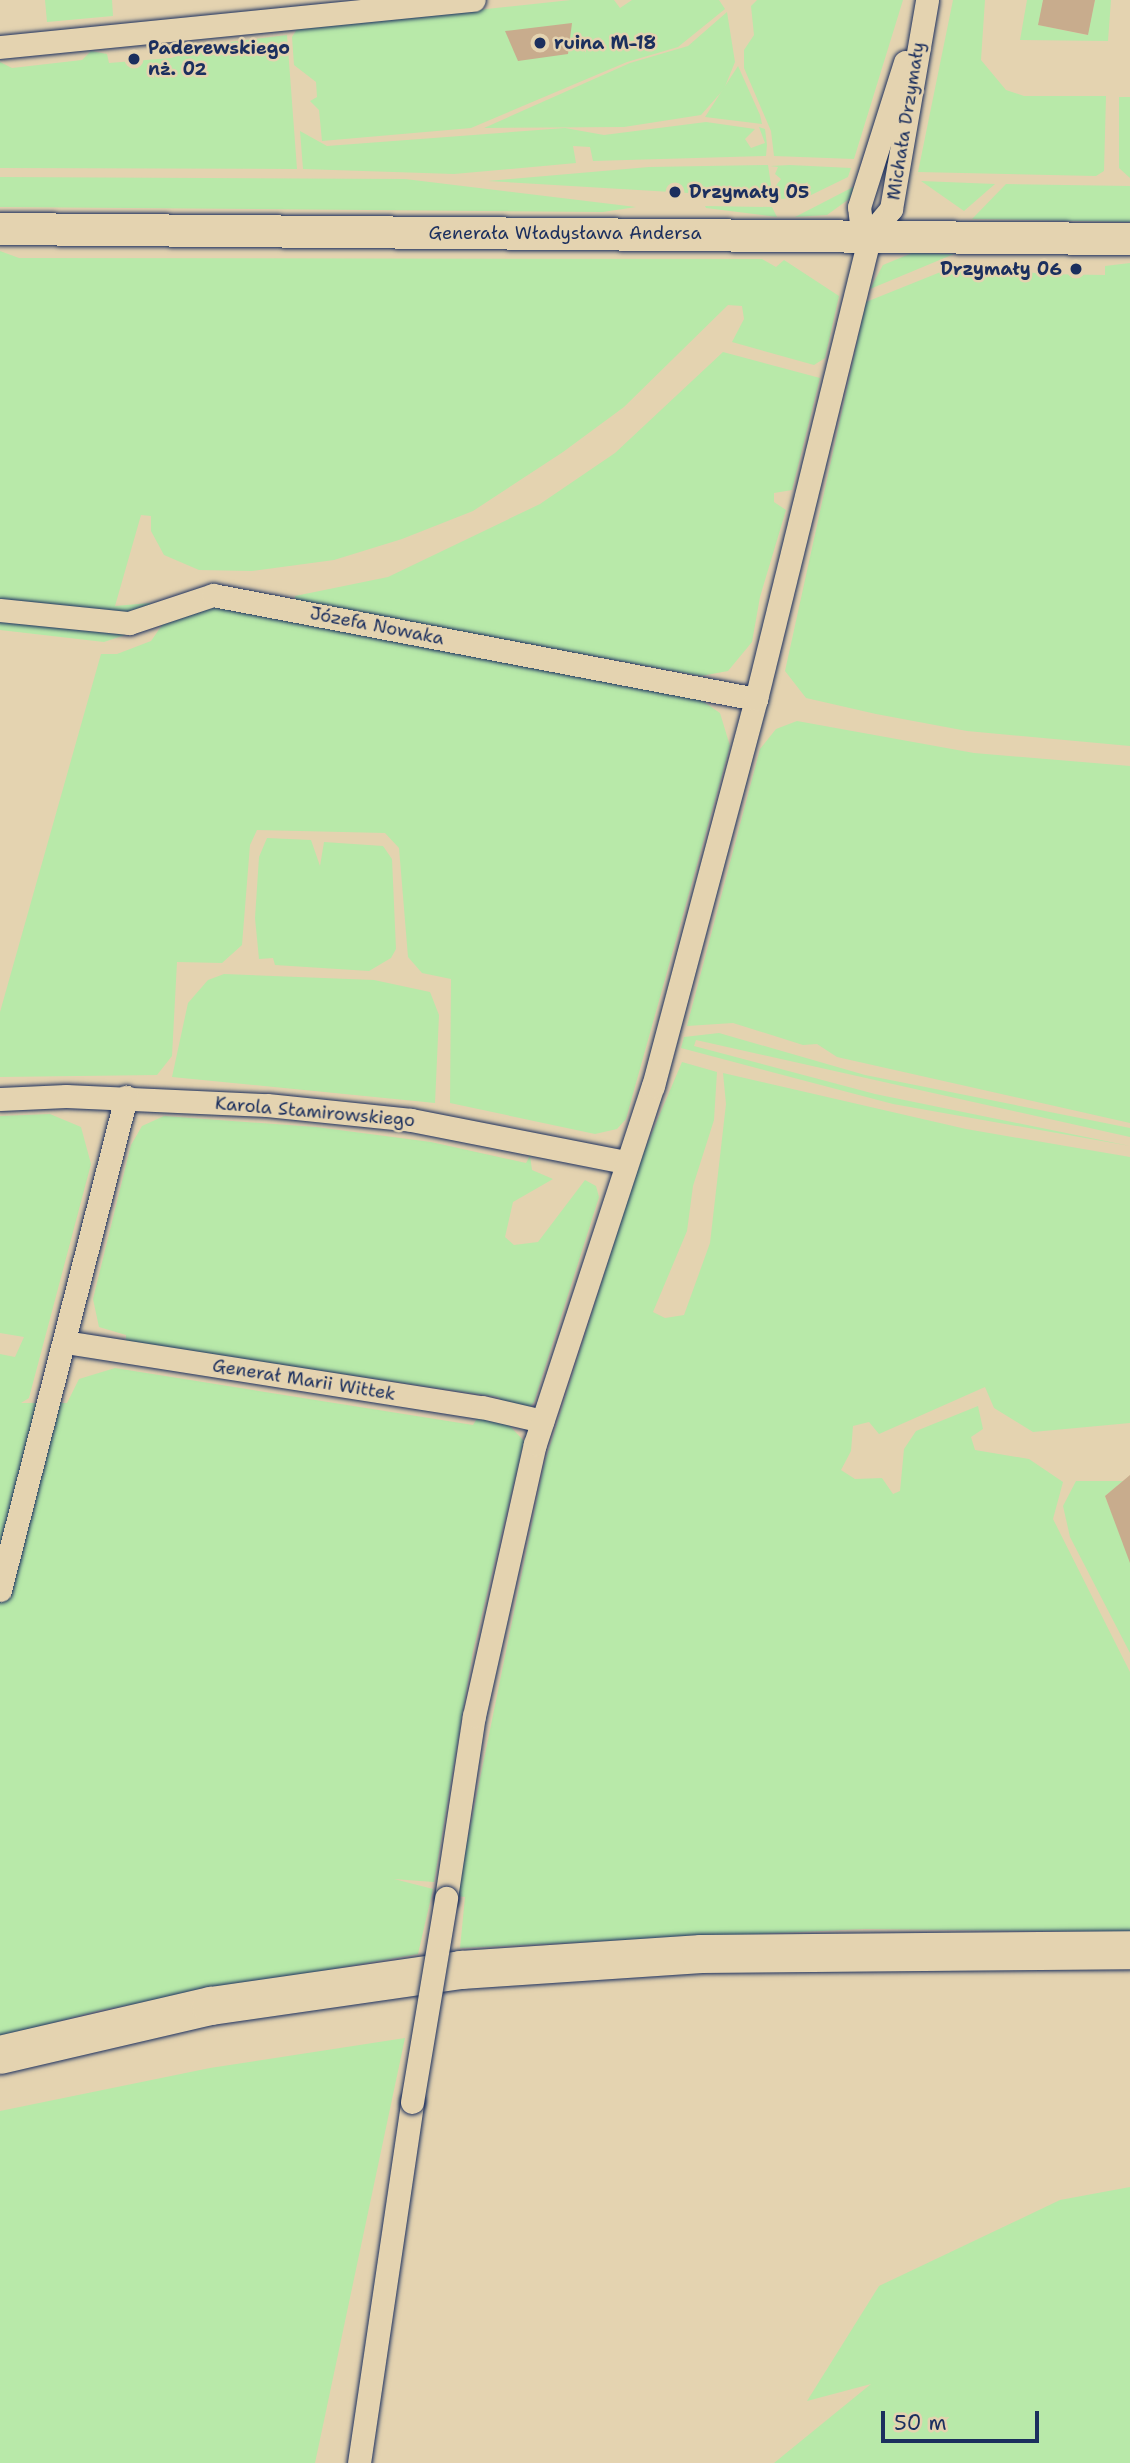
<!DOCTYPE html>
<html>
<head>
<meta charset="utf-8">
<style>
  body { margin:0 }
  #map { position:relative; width:1130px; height:2463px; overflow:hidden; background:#e4d3b0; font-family:"Shantell Sans",sans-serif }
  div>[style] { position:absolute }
  .green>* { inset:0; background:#b8e9a9 }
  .building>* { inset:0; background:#c8ac8d }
  .roads { filter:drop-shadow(0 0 2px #1b2f5e) drop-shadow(0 0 2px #1b2f5e) }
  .street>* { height:23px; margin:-11.5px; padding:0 11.5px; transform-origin:11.5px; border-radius:11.5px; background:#e4d3b0 }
  .secondary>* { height:32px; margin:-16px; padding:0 16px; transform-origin:16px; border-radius:16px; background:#e4d3b0 }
  .highway>* { height:38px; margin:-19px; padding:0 19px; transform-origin:19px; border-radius:19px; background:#e4d3b0 }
  .bridges { filter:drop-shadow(0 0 2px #1b2f5e) drop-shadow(0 0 2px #1b2f5e) }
  .street-bridge>* { height:23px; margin:-11.5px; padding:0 11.5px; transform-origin:11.5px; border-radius:11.5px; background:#e4d3b0 }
  .dots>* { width:19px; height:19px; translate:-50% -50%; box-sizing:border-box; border:4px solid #e4d3b0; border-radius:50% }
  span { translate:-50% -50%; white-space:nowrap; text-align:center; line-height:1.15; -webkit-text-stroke:5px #e4d3b0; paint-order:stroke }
  .poi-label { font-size:18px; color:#1b2f5e; font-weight:700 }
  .left { translate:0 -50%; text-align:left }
  .right { translate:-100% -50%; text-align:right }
  .street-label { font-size:18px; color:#1b2f5e }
  .scale { position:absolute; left:881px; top:2411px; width:158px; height:32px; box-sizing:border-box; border:4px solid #1b2f5e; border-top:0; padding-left:9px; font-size:21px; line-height:24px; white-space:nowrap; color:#1b2f5e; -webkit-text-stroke:5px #e4d3b0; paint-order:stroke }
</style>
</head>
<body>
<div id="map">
  <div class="green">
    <i style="clip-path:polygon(45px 0,112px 0,113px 16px,47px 22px)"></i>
    <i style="clip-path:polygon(571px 0,614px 0,620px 8px,632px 0,719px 0,725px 9px,678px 47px,627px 62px,471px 128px,322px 141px,319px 110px,310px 101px,317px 97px,316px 82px,294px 65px,292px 37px,297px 29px)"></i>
    <i style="clip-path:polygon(757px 0,903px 0,854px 159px,774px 156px,771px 131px,744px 68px,744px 50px,754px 35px,751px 6px)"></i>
    <i style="clip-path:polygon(953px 0,985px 0,981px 60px,1006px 90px,1024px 96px,1106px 96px,1104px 171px,1096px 176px,918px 172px)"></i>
    <i style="clip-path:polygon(1027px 0,1043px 0,1039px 25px,1087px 35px,1095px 0,1111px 0,1108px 41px,1020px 40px)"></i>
    <i style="clip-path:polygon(727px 12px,735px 62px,724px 89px,701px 115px,624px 127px,484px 128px,630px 63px,688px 46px)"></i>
    <i style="clip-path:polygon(287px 35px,297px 169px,0 168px,0 62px,12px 68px,82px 60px,91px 51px,107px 54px,109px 63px,171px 58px,213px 44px)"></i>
    <i style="clip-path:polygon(738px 66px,760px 115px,762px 124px,705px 117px)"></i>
    <i style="clip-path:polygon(1119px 97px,1130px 97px,1130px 178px,1119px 168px)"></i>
    <i style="clip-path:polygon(706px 122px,755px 129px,745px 139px,751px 148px,765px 143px,759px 127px,765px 129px,767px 145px,766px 156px,593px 161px,590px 147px,573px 146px,576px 163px,454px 174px,303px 169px,300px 131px,327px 146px,565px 128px,604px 135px)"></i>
    <i style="clip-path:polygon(768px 165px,773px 198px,488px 181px,649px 167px)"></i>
    <i style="clip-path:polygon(770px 166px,790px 165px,851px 168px,848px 177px,805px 198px,776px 199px,774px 188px,781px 179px,775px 174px,778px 167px)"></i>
    <i style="clip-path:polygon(0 177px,405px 179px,636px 207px,603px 212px,0 207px)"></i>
    <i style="clip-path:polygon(921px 181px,995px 184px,964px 211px)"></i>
    <i style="clip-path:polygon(1006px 184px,1130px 186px,1130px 222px,972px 219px)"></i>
    <i style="clip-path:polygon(857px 185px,849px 199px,827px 215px,795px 217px)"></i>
    <i style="clip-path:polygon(705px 206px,772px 207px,777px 217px,706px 208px)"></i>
    <i style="clip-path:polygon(0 251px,19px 258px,762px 259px,776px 267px,784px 260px,839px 296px,825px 358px,814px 365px,732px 342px,744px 319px,742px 306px,728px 305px,624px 407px,563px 452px,473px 511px,402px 539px,334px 560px,252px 571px,199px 570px,164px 555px,151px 531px,151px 516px,141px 515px,115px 606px,150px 603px,151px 608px,137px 631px,104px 642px,0 630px)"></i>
    <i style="clip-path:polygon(912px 253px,954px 254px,870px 289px,883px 265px)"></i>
    <i style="clip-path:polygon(963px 263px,1042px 274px,1105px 275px,1105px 266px,1130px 263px,1130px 746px,967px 731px,876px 714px,806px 698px,785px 671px,866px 302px)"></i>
    <i style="clip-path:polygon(723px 352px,820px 378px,792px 490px,774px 493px,774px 502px,786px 510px,760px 597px,752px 642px,728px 671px,701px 676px,295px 601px,295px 596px,388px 577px,540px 504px,615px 453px)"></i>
    <i style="clip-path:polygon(201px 605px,698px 698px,720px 713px,730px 746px,626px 1119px,617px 1129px,595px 1134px,450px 1103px,451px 979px,422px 973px,408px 957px,399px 848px,385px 833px,257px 830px,250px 845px,242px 945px,222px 963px,177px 962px,172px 1056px,157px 1075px,0 1077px,0 1012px,101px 654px,117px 654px,151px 641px,167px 618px)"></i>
    <i style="clip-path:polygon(797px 721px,974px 753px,1130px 766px,1130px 1123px,837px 1057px,817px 1044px,803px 1045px,733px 1023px,687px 1026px,760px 749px,776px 729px)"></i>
    <i style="clip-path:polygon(267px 838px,311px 840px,320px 866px,324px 842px,383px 846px,392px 859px,396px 949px,391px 958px,369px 971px,275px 965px,273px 958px,259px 959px,255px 918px,259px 857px)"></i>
    <i style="clip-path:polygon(224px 974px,374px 980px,430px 992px,439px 1015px,435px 1103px,172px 1077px,188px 1003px,208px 980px)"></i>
    <i style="clip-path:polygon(719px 1033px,865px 1075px,1130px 1128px,1130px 1137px,696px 1040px,694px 1046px,875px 1094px,1130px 1146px,893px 1104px,681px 1048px,684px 1037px)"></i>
    <i style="clip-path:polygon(682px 1062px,717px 1072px,714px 1120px,693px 1186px,687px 1231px,653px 1312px,665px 1318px,684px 1315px,710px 1243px,726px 1104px,723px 1073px,966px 1129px,1130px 1157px,1130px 1423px,1033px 1432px,994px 1408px,985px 1387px,879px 1434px,869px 1422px,853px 1426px,851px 1451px,841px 1470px,855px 1479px,882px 1478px,893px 1494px,900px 1491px,904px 1449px,916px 1431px,978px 1406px,983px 1429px,971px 1437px,975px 1450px,1029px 1459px,1063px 1482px,1053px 1519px,1130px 1672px,1130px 1932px,865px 1929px,460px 1948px,465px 1897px,458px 1896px,460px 1877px,544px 1465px,640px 1161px)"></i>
    <i style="clip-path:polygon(50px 1114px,81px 1127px,91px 1164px,29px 1398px,21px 1403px,67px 1403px,79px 1379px,115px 1368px,473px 1425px,478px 1417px,505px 1421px,524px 1441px,473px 1651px,434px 1882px,394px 1879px,433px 1889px,418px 1954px,101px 2010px,0 2037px,0 1354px,15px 1357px,24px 1337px,0 1333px,0 1116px)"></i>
    <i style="clip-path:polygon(164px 1116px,316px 1127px,431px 1142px,526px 1163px,530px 1156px,532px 1170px,553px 1179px,513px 1202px,505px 1237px,514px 1245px,538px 1242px,585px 1180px,596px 1186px,599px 1197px,534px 1402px,529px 1408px,508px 1406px,498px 1397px,126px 1342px,126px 1335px,99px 1327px,93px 1299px,131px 1145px,142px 1126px)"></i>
    <i style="clip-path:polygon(1076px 1481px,1123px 1481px,1105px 1496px,1130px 1560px,1130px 1653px,1070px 1537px,1063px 1506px)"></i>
    <i style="clip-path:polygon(405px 2038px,315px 2463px,0 2463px,0 2111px,210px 2068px)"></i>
    <i style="clip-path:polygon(1130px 2187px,1130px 2463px,774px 2463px,871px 2384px,807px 2401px,879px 2286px,1060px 2200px)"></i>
  </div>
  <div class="building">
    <i style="clip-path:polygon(1043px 0,1095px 0,1088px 35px,1038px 25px)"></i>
    <i style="clip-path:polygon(572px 23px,568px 54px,518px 61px,505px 31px)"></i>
    <i style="clip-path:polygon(1130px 1475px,1130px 1563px,1105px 1496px)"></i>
  </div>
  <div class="roads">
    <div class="street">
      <i style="left:0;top:47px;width:476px;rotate:-5.7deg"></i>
      <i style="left:870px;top:234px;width:33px;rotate:-50deg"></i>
      <i style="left:891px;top:209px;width:212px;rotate:-80.2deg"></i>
      <i style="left:870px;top:234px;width:14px;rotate:-129deg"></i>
      <i style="left:861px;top:223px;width:16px;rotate:-97deg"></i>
      <i style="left:859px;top:207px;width:152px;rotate:-72.4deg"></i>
      <i style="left:0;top:610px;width:130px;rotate:5.8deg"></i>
      <i style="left:129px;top:623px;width:89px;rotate:-18.4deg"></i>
      <i style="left:213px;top:595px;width:553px;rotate:10.84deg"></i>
      <i style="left:0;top:1099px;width:66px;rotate:-2.6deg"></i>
      <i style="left:66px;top:1096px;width:201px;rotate:2.6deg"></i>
      <i style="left:267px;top:1105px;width:145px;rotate:5.9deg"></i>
      <i style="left:411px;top:1120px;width:219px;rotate:11.1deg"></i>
      <i style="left:65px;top:1342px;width:422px;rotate:8.9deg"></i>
      <i style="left:482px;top:1407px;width:62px;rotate:13.1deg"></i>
      <i style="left:0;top:1590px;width:509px;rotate:-75.66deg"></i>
      <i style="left:446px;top:1898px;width:184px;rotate:-81.3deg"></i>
      <i style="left:474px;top:1716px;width:279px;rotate:-77.4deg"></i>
      <i style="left:535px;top:1444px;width:377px;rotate:-71.8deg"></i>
      <i style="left:653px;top:1086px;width:400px;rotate:-75.1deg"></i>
      <i style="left:756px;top:699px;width:479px;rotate:-76.2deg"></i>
      <i style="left:359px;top:2463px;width:365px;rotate:-81.6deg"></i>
    </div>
    <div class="secondary">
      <i style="left:0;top:229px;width:1130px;rotate:0.51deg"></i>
    </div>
    <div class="highway">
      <i style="left:0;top:2055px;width:217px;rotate:-13.1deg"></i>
      <i style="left:211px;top:2006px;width:253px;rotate:-8.2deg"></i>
      <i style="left:461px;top:1970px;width:241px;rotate:-3.8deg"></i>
      <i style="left:701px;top:1954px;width:429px;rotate:-0.5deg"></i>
    </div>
  </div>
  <div class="bridges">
    <div class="street-bridge">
      <i style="left:412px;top:2102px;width:207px;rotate:-80.5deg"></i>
    </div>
  </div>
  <div class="dots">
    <i style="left:540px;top:43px;background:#1b2f5e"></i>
    <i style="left:134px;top:59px;background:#1b2f5e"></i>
    <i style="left:675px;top:192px;background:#1b2f5e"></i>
    <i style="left:1076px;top:269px;background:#1b2f5e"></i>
  </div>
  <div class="poi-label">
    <span class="left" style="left:554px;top:43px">ruina M-18</span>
    <span class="left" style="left:148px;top:59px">Paderewskiego<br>nż. 02</span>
    <span class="left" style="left:689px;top:192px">Drzymały 05</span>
    <span class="right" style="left:1062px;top:269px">Drzymały 06</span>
  </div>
  <div class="street-label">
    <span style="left:906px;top:121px;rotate:-81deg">Michała Drzymały</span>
    <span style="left:565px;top:233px">Generała Władysława Andersa</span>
    <span style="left:377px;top:626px;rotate:11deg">Józefa Nowaka</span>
    <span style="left:315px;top:1112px;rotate:5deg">Karola Stamirowskiego</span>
    <span style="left:304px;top:1380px;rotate:9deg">Generał Marii Wittek</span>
  </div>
  <div class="scale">50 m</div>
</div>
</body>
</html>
